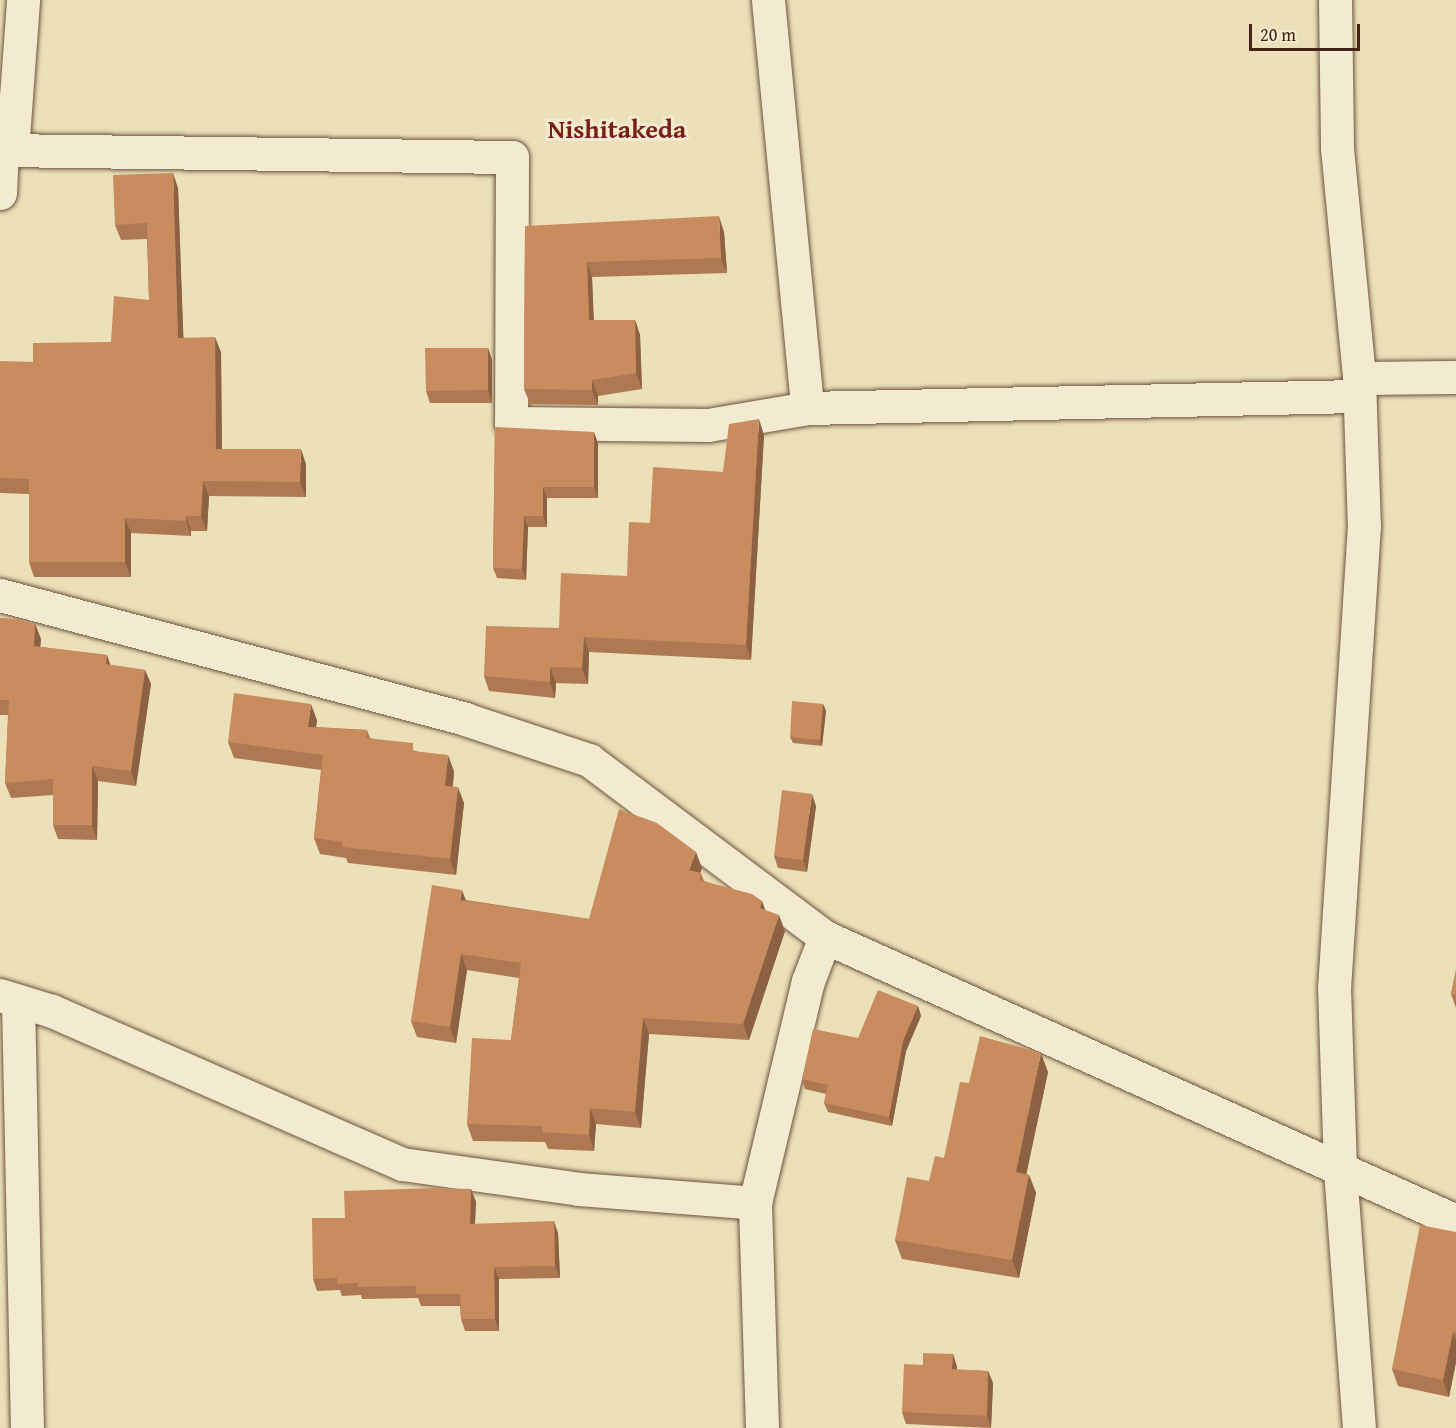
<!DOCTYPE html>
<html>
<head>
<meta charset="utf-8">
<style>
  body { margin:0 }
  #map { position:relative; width:1456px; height:1428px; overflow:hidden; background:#ebe0b8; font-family:"Gentium Book Plus",serif }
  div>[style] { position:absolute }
  .roads { filter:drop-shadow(0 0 2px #6e543e) drop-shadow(0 0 2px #6e543e) }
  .minor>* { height:33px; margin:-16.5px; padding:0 16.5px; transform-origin:16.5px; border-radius:16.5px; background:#f2ebd1 }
  .tertiary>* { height:33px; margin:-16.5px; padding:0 16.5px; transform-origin:16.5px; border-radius:16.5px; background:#f2ebd1 }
  .wall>* { inset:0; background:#ad7852 }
  .shaded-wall>* { inset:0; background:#8d6242 }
  .building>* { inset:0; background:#c98c5f }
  span { translate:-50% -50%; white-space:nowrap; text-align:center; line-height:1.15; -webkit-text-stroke:6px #f2ebd1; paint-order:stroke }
  .neighbourhood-label { font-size:26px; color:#7a1f14; font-weight:700 }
  .scale { position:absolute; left:1249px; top:24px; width:111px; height:27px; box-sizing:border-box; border:3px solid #442515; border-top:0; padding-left:8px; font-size:18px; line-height:21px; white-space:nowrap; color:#442515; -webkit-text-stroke:4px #f2ebd1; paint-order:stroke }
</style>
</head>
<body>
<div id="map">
  <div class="roads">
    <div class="minor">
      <i style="left:768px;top:0;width:410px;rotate:84.5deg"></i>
      <i style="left:12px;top:151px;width:151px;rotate:-85.8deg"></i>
      <i style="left:0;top:193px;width:43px;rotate:-87.3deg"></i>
      <i style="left:2px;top:150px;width:510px;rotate:0.79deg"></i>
      <i style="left:512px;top:157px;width:266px;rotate:90.2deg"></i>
      <i style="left:511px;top:423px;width:197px;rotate:0.6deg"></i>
      <i style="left:708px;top:425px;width:100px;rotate:-9.7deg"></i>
      <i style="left:807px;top:408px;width:551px;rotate:-1.25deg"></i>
      <i style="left:0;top:595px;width:481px;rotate:14.9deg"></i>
      <i style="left:465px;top:719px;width:131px;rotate:18.3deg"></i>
      <i style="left:589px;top:760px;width:295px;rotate:36.9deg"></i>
      <i style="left:825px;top:937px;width:692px;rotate:24.23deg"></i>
      <i style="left:0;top:995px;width:54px;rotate:17.1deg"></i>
      <i style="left:52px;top:1011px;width:382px;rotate:23.6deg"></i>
      <i style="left:402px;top:1164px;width:179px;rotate:8deg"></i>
      <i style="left:579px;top:1189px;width:177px;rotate:4.5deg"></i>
      <i style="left:18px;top:1001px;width:427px;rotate:88.8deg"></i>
      <i style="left:762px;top:1428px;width:225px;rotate:-91.8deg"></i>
      <i style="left:755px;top:1203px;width:228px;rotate:-76.6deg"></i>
      <i style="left:808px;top:981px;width:47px;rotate:-68.9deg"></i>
    </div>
    <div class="tertiary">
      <i style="left:1335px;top:0;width:148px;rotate:89.2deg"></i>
      <i style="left:1337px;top:148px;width:231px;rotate:84.5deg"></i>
      <i style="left:1359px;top:378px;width:147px;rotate:88.1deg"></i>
      <i style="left:1364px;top:525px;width:463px;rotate:93.7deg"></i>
      <i style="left:1334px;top:987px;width:183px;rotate:88.1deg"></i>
      <i style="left:1340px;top:1170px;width:259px;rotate:85.8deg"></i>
      <i style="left:1359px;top:378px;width:97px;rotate:-0.6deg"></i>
    </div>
  </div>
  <div class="wall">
    <i style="clip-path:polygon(178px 188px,183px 337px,221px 352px,222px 449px,306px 464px,306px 497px,209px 496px,207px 531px,191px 531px,191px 536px,131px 533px,131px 577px,34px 577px,29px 562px,29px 494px,0 493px,0 379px,33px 362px,111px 342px,149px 300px,147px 239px,121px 240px,115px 225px)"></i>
    <i style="clip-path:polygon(525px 226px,724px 232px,727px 273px,592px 277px,594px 320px,635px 320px,640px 335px,642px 389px,598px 396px,598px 405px,530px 404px,524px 389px)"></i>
    <i style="clip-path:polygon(488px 348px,492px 360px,492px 403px,430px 403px,426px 391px)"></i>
    <i style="clip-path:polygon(495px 427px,598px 443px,598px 498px,547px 498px,547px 527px,528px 527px,526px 580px,497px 578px,493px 568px)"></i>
    <i style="clip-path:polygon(764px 435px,751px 660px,589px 652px,588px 684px,556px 683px,555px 698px,489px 691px,484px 676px,559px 628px,627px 576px,650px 523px,723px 472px)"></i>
    <i style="clip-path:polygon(0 618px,35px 624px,41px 639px,40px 647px,107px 655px,110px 665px,145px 670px,151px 684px,136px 786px,98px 781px,97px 840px,58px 839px,53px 825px,53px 795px,11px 798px,5px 783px,8px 715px,0 715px)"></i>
    <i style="clip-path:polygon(823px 704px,826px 711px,822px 746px,793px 743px,790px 737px)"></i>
    <i style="clip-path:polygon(317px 720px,316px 727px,367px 730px,370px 738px,416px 751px,454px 771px,453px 786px,464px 803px,456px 875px,348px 863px,346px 858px,320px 854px,314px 838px,321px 770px,234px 758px,228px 742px)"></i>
    <i style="clip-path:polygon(816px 806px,807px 872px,778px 868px,774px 856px)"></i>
    <i style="clip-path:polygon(702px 868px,700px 873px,701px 873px,704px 881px,762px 901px,765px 910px,785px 931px,749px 1040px,649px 1034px,641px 1128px,596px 1124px,594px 1151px,548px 1149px,545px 1142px,473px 1141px,467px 1124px,511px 1040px,519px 978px,467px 970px,456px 1043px,417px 1037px,411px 1021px,466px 900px,589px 919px)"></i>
    <i style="clip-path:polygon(1456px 970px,1456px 1008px,1451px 994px)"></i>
    <i style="clip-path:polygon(918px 1006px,921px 1016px,906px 1051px,892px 1126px,828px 1112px,824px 1103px,826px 1094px,805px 1089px,802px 1079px,858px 1038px)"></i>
    <i style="clip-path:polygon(1048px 1072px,1026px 1174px,1029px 1175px,1036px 1193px,1019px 1278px,902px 1259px,895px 1240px,944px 1158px,969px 1083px)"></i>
    <i style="clip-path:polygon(471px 1189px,476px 1202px,475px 1224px,558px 1233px,560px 1278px,499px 1279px,499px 1331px,465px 1331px,461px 1319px,460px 1306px,421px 1306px,418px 1298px,362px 1299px,361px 1295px,342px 1296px,340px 1290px,317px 1291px,313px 1279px,345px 1218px)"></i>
    <i style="clip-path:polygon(1456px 1232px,1456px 1362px,1449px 1397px,1398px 1386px,1392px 1369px)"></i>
    <i style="clip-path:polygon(953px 1354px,957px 1367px,957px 1370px,988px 1371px,993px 1383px,991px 1428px,906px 1424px,902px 1412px,923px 1365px)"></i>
  </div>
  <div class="shaded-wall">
    <i style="clip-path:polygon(173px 173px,178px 188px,184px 353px,178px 338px)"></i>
    <i style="clip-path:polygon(719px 216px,724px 232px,727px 273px,721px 258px)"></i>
    <i style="clip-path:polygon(587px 262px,592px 277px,594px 336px,589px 320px)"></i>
    <i style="clip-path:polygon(635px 320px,640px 335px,642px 389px,636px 373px)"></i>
    <i style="clip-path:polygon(215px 337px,221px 352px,222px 464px,216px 449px)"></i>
    <i style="clip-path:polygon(488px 348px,492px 360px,492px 403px,488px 390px)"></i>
    <i style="clip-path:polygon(592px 380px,598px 396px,598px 405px,592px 390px)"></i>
    <i style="clip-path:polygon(759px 419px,764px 435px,751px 660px,746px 645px)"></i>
    <i style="clip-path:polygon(594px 432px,598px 443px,598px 498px,594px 487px)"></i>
    <i style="clip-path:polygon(301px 449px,306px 464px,306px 497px,300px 482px)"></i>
    <i style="clip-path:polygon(203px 481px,209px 496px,207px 531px,201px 516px)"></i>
    <i style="clip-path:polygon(543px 487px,547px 498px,547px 527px,543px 516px)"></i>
    <i style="clip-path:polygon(186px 516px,191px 531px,191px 536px,186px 521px)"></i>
    <i style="clip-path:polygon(524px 516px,528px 527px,526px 580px,522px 569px)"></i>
    <i style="clip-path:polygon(125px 518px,131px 533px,131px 577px,125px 562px)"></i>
    <i style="clip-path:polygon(35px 624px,41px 639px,39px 661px,34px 646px)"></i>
    <i style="clip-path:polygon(584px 637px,589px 652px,588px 684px,582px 668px)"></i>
    <i style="clip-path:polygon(107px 655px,112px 670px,106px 664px)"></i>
    <i style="clip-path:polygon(550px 667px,556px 683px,555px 698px,550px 682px)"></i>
    <i style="clip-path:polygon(145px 670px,151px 684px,136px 786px,131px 771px)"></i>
    <i style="clip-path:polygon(311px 704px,317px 720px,314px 743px,308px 727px)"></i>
    <i style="clip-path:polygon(823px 704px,826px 711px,822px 746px,820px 740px)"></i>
    <i style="clip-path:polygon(448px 755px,454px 771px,451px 802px,445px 786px)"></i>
    <i style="clip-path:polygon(92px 766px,98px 781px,97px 840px,92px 825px)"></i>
    <i style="clip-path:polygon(458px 787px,464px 803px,456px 875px,450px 859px)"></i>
    <i style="clip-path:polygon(812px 794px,816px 806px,807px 872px,803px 860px)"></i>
    <i style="clip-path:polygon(696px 852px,702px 868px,695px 886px,689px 870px)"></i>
    <i style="clip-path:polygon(462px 890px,468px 906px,460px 900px)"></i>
    <i style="clip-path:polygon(762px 901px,768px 917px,760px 908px)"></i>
    <i style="clip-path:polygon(779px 915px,785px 931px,749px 1040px,743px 1024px)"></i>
    <i style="clip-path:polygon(461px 954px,467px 970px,456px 1043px,450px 1027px)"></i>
    <i style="clip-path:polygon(918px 1006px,921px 1016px,906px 1051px,892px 1126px,889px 1117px,903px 1041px)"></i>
    <i style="clip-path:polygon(643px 1018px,649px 1034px,641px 1128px,635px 1112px)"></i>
    <i style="clip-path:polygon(1041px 1053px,1048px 1072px,1023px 1190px,1016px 1172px)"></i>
    <i style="clip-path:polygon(590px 1108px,596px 1124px,594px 1151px,589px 1135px)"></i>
    <i style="clip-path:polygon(1029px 1175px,1036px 1193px,1019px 1278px,1012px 1260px)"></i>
    <i style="clip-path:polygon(471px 1189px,476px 1202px,474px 1236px,470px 1224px)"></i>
    <i style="clip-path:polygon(554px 1221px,558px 1233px,560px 1278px,555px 1266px)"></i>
    <i style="clip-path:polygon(494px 1267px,499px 1279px,499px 1331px,495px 1319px)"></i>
    <i style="clip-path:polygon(1453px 1332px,1456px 1340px,1456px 1362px,1449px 1397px,1443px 1380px)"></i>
    <i style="clip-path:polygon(953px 1354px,957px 1367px,956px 1382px,952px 1369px)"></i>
    <i style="clip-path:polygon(988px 1371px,993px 1383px,991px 1428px,987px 1416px)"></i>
  </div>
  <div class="building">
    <i style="clip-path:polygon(173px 173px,178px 338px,215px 337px,216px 449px,301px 449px,300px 482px,203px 481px,201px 516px,186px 516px,186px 521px,125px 518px,125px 562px,29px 562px,29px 479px,0 478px,0 361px,33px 362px,33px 343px,111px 342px,114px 296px,149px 300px,147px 223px,115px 225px,113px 175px)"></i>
    <i style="clip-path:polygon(719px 216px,721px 258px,587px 262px,589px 320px,635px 320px,636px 373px,592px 380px,592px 390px,524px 389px,525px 226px)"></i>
    <i style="clip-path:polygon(425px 348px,488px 348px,488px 390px,426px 391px)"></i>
    <i style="clip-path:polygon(759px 419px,746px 645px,584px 637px,582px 668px,550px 667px,550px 682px,484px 676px,486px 626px,559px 628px,561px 573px,627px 576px,629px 522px,650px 523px,653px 467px,723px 472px,729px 424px)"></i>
    <i style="clip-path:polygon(495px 427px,594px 432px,594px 487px,543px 487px,543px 516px,524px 516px,522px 569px,493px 568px)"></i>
    <i style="clip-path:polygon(0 618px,17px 619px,35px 624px,34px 646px,107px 655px,106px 664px,145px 670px,131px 771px,92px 766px,92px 825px,53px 825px,53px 779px,5px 783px,9px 700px,0 700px)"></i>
    <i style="clip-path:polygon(234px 693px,311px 704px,308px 727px,367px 730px,366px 738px,413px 743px,413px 751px,448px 755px,445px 786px,458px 787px,450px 859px,342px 847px,343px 842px,314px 838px,323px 755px,228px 742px)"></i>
    <i style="clip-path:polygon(792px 701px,823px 704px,820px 740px,790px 737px)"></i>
    <i style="clip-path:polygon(782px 790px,812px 794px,803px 860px,774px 856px)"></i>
    <i style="clip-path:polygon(619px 809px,657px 823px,696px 852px,689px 870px,701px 873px,699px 880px,752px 894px,762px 901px,760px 908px,779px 915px,743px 1024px,643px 1018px,635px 1112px,590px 1108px,589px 1135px,542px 1132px,542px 1126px,467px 1124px,472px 1038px,511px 1040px,521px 963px,461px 954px,450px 1027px,411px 1021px,432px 885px,462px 890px,460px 900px,589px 919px)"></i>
    <i style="clip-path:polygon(1456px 970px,1456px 995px,1451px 994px)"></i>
    <i style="clip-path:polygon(878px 990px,918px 1006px,903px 1041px,889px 1117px,824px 1103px,828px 1085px,802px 1079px,813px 1029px,858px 1038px)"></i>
    <i style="clip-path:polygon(980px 1036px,1041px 1053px,1016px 1172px,1029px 1175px,1012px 1260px,895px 1240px,907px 1177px,929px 1181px,935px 1156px,944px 1158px,960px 1082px,969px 1083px)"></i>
    <i style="clip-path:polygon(432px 1188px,471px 1189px,470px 1224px,554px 1221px,555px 1266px,494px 1267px,495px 1319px,461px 1319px,460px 1294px,416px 1294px,416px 1286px,358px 1287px,358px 1283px,337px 1284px,337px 1278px,313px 1279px,312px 1218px,345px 1218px,344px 1191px)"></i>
    <i style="clip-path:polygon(1420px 1225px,1456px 1232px,1456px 1332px,1453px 1332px,1443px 1380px,1392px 1369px)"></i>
    <i style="clip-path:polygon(923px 1353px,953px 1354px,952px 1369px,988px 1371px,987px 1416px,902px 1412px,904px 1364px,923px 1365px)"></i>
  </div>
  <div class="neighbourhood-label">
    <span style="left:617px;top:129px">Nishitakeda</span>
  </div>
  <div class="scale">20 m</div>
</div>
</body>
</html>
